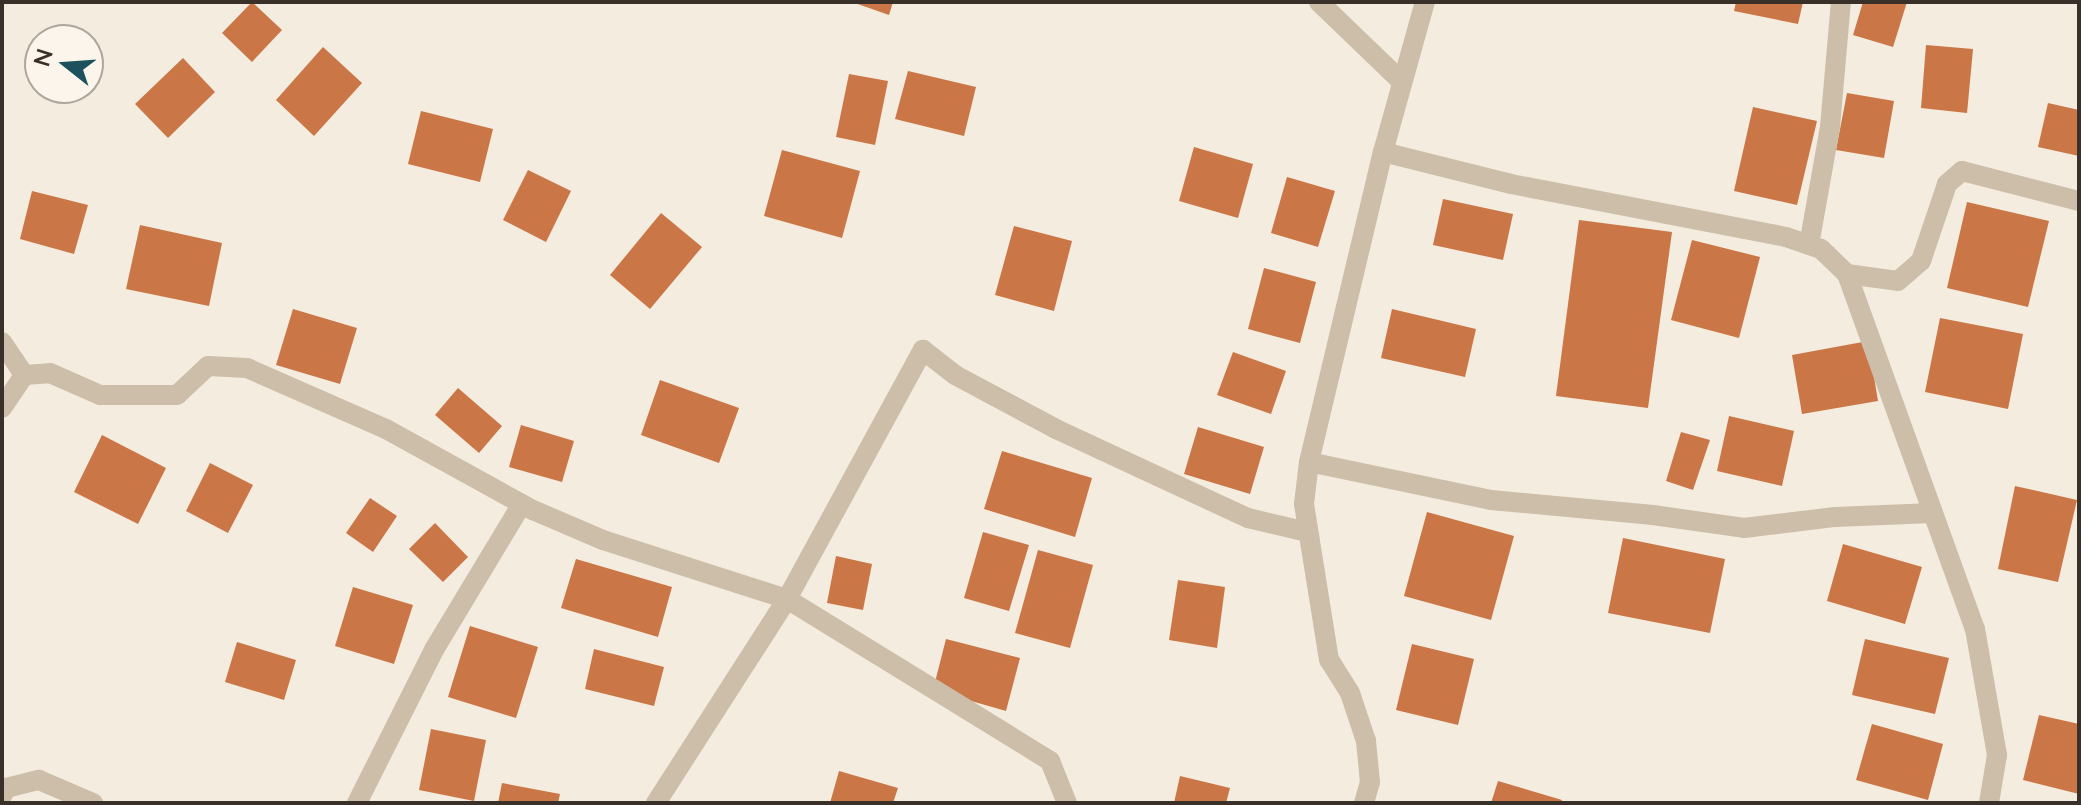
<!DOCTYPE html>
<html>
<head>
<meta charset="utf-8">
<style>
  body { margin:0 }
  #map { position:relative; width:2081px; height:805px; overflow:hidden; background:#f4ecde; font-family:Lato,sans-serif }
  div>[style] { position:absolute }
  .building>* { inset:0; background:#ca7646 }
  .street>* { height:20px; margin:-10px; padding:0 10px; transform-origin:10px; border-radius:10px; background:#cdbea9 }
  span { translate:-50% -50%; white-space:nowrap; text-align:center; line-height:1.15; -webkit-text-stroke:7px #fbf5eb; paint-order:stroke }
  .frame { position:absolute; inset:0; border:4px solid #393029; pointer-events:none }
  .north { position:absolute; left:24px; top:24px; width:80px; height:80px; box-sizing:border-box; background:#fbf5eb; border:2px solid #ada69d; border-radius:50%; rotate:287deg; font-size:22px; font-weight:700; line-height:32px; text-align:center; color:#393029 }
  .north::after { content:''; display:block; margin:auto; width:28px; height:36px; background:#1d515d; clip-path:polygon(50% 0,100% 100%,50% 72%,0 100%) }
</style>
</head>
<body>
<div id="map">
  <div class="building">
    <i style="clip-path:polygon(252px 2px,282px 30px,252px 62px,222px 33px)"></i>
    <i style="clip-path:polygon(852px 2px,893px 2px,889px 15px)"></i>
    <i style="clip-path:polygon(1736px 2px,1803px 2px,1798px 24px,1734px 11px)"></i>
    <i style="clip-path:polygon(1863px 2px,1907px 2px,1893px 47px,1853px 35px)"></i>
    <i style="clip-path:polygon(1926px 45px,1973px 49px,1967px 113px,1921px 108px)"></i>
    <i style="clip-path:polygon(323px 47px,362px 83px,314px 136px,276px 100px)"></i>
    <i style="clip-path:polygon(183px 58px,215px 92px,168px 138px,135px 104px)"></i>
    <i style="clip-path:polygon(908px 71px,976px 87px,964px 136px,895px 119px)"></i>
    <i style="clip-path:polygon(849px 74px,888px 81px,875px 145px,836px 137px)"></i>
    <i style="clip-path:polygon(1847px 93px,1894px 101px,1884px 158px,1836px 150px)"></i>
    <i style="clip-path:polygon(2048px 103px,2079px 110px,2079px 156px,2038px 147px)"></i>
    <i style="clip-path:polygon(1753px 107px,1817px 121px,1797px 205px,1734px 191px)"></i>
    <i style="clip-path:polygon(421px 111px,493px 129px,480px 182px,408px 164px)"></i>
    <i style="clip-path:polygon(1194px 147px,1253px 164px,1238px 218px,1179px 201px)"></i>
    <i style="clip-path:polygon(782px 150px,860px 171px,842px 238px,764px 216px)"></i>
    <i style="clip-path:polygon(528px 170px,571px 191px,546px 242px,503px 220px)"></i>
    <i style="clip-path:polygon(1287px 177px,1335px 191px,1318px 247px,1271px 233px)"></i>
    <i style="clip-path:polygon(32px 191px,88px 205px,74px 254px,20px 239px)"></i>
    <i style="clip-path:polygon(1443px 199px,1513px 214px,1503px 260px,1433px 245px)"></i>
    <i style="clip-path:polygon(1967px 202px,2049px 221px,2028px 307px,1947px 288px)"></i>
    <i style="clip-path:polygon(661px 213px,702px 247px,650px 309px,610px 275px)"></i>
    <i style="clip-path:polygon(1579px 220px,1672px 232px,1648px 408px,1556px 396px)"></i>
    <i style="clip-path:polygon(140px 225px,222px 243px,209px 306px,126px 289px)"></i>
    <i style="clip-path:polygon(1014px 226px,1072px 241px,1054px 311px,995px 295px)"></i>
    <i style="clip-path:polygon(1692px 240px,1760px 257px,1739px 338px,1671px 320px)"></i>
    <i style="clip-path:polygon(1264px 268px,1316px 282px,1300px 343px,1248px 329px)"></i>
    <i style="clip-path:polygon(293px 309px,357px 328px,340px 384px,276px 365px)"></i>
    <i style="clip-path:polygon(1392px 309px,1476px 329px,1465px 377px,1381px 358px)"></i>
    <i style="clip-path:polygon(1940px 318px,2023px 334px,2008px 409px,1925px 392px)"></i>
    <i style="clip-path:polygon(1868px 341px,1878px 401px,1802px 414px,1792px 355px)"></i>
    <i style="clip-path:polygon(1233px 352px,1286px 371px,1271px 414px,1217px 395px)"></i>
    <i style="clip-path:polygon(660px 380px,739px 408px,719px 463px,641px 435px)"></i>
    <i style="clip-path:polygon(458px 388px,502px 426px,479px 453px,435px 415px)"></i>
    <i style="clip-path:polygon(1729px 416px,1794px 431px,1782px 486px,1717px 471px)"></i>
    <i style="clip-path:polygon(521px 425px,574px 441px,562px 482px,509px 467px)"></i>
    <i style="clip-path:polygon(1198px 427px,1264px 447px,1250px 494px,1184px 474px)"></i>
    <i style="clip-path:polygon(1681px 432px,1710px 440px,1693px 490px,1666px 481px)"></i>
    <i style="clip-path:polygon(102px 435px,166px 468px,138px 524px,74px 492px)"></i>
    <i style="clip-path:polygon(1002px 451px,1092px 478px,1075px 537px,984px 509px)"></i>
    <i style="clip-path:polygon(210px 463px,253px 485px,228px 533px,186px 511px)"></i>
    <i style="clip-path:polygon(2015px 486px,2077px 500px,2058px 582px,1998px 569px)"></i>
    <i style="clip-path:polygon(370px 498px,397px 516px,373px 552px,346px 533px)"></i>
    <i style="clip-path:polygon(1427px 512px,1514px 536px,1491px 620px,1404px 596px)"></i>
    <i style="clip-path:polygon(435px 523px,468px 557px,443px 582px,409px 549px)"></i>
    <i style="clip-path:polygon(983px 532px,1029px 545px,1009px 611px,964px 598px)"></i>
    <i style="clip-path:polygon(1623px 538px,1725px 559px,1710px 633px,1608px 613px)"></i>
    <i style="clip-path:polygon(1843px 544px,1922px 567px,1905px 624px,1827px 601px)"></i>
    <i style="clip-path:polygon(1038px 550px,1093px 565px,1070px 648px,1015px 633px)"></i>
    <i style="clip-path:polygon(836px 556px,872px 564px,863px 610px,827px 603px)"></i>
    <i style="clip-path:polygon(576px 559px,672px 587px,658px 637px,561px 608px)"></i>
    <i style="clip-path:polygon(1178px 580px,1225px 587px,1217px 648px,1169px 640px)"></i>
    <i style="clip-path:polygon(353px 587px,413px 605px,394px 664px,335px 646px)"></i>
    <i style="clip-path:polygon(470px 626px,538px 647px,516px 718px,448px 697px)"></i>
    <i style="clip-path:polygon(946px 639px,1020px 658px,1006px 711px,933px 690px)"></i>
    <i style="clip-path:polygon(1865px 639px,1949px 658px,1935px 714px,1852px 695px)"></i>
    <i style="clip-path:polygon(237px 642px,296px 660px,284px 700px,225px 682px)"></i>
    <i style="clip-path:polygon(1412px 644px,1474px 659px,1458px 725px,1396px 710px)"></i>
    <i style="clip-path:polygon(594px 649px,664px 667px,654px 706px,585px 689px)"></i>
    <i style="clip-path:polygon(2039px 715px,2079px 724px,2079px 794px,2023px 780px)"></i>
    <i style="clip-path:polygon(1872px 724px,1943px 744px,1928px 800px,1856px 780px)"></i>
    <i style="clip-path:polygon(431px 729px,486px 740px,474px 801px,419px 790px)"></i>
    <i style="clip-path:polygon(839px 771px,898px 788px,893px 803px,830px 803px)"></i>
    <i style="clip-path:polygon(1180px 776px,1230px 788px,1226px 803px,1174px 803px)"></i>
    <i style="clip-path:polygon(1498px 781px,1562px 800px,1561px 803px,1491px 803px)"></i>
    <i style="clip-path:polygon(502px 783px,560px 794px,558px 803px,498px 803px)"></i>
  </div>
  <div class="street">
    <i style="left:1319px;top:2px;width:115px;rotate:43.9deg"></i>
    <i style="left:1383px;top:152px;width:132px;rotate:14deg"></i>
    <i style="left:1511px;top:184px;width:280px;rotate:10.9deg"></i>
    <i style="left:1786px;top:237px;width:37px;rotate:19deg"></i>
    <i style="left:1821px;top:249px;width:36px;rotate:44deg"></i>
    <i style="left:1847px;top:274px;width:377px;rotate:70.2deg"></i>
    <i style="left:1975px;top:629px;width:128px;rotate:80.1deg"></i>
    <i style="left:1997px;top:755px;width:49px;rotate:99.5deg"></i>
    <i style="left:1809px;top:245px;width:120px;rotate:-79.9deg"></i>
    <i style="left:1830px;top:127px;width:125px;rotate:-85deg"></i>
    <i style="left:1847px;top:274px;width:51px;rotate:7.8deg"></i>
    <i style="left:1898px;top:281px;width:30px;rotate:-41deg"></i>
    <i style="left:1921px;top:261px;width:81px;rotate:-71.3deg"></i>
    <i style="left:1947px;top:184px;width:20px;rotate:-41deg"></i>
    <i style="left:1962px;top:171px;width:121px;rotate:14.4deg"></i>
    <i style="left:2px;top:342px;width:40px;rotate:56deg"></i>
    <i style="left:2px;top:408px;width:40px;rotate:-56deg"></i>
    <i style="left:24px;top:375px;width:26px;rotate:-4deg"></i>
    <i style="left:50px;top:373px;width:55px;rotate:23.7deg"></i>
    <i style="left:100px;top:395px;width:77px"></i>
    <i style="left:177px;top:395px;width:42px;rotate:-43.1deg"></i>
    <i style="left:208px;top:366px;width:39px;rotate:3deg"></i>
    <i style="left:247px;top:368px;width:152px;rotate:23.7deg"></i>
    <i style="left:386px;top:429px;width:168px;rotate:28.9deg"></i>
    <i style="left:533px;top:510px;width:76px;rotate:23.2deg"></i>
    <i style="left:603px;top:540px;width:193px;rotate:17.8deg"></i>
    <i style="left:787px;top:599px;width:309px;rotate:31.6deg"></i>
    <i style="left:1050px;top:761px;width:45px;rotate:68deg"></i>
    <i style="left:1309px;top:462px;width:186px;rotate:11.8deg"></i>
    <i style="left:1491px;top:500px;width:163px;rotate:5.3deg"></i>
    <i style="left:1653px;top:515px;width:92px;rotate:8.1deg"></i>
    <i style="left:1744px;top:528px;width:92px;rotate:-6.9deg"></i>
    <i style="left:1835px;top:517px;width:98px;rotate:-2.3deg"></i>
    <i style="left:2px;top:796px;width:9px;rotate:-63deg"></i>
    <i style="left:6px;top:788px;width:34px;rotate:-14deg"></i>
    <i style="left:39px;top:780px;width:59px;rotate:23.1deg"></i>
    <i style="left:357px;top:803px;width:174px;rotate:-63.3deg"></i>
    <i style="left:435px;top:648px;width:168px;rotate:-58.9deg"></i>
    <i style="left:656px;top:803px;width:242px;rotate:-57.3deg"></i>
    <i style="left:787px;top:599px;width:284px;rotate:-61.4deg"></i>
    <i style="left:923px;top:350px;width:41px;rotate:38deg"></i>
    <i style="left:955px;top:375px;width:115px;rotate:28.1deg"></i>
    <i style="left:1056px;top:429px;width:212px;rotate:24.9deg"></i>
    <i style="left:1248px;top:518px;width:61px;rotate:13.3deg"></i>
    <i style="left:1364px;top:803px;width:22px;rotate:-74deg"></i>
    <i style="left:1370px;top:782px;width:41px;rotate:-95.6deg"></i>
    <i style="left:1366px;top:741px;width:51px;rotate:-108.4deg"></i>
    <i style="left:1350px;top:693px;width:39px;rotate:-122deg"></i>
    <i style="left:1329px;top:660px;width:158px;rotate:-99.1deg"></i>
    <i style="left:1304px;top:504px;width:42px;rotate:-83.2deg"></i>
    <i style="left:1309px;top:462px;width:319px;rotate:-76.6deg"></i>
    <i style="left:1383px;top:152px;width:156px;rotate:-74.4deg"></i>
  </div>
  <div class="frame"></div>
  <div class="north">N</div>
</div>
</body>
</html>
